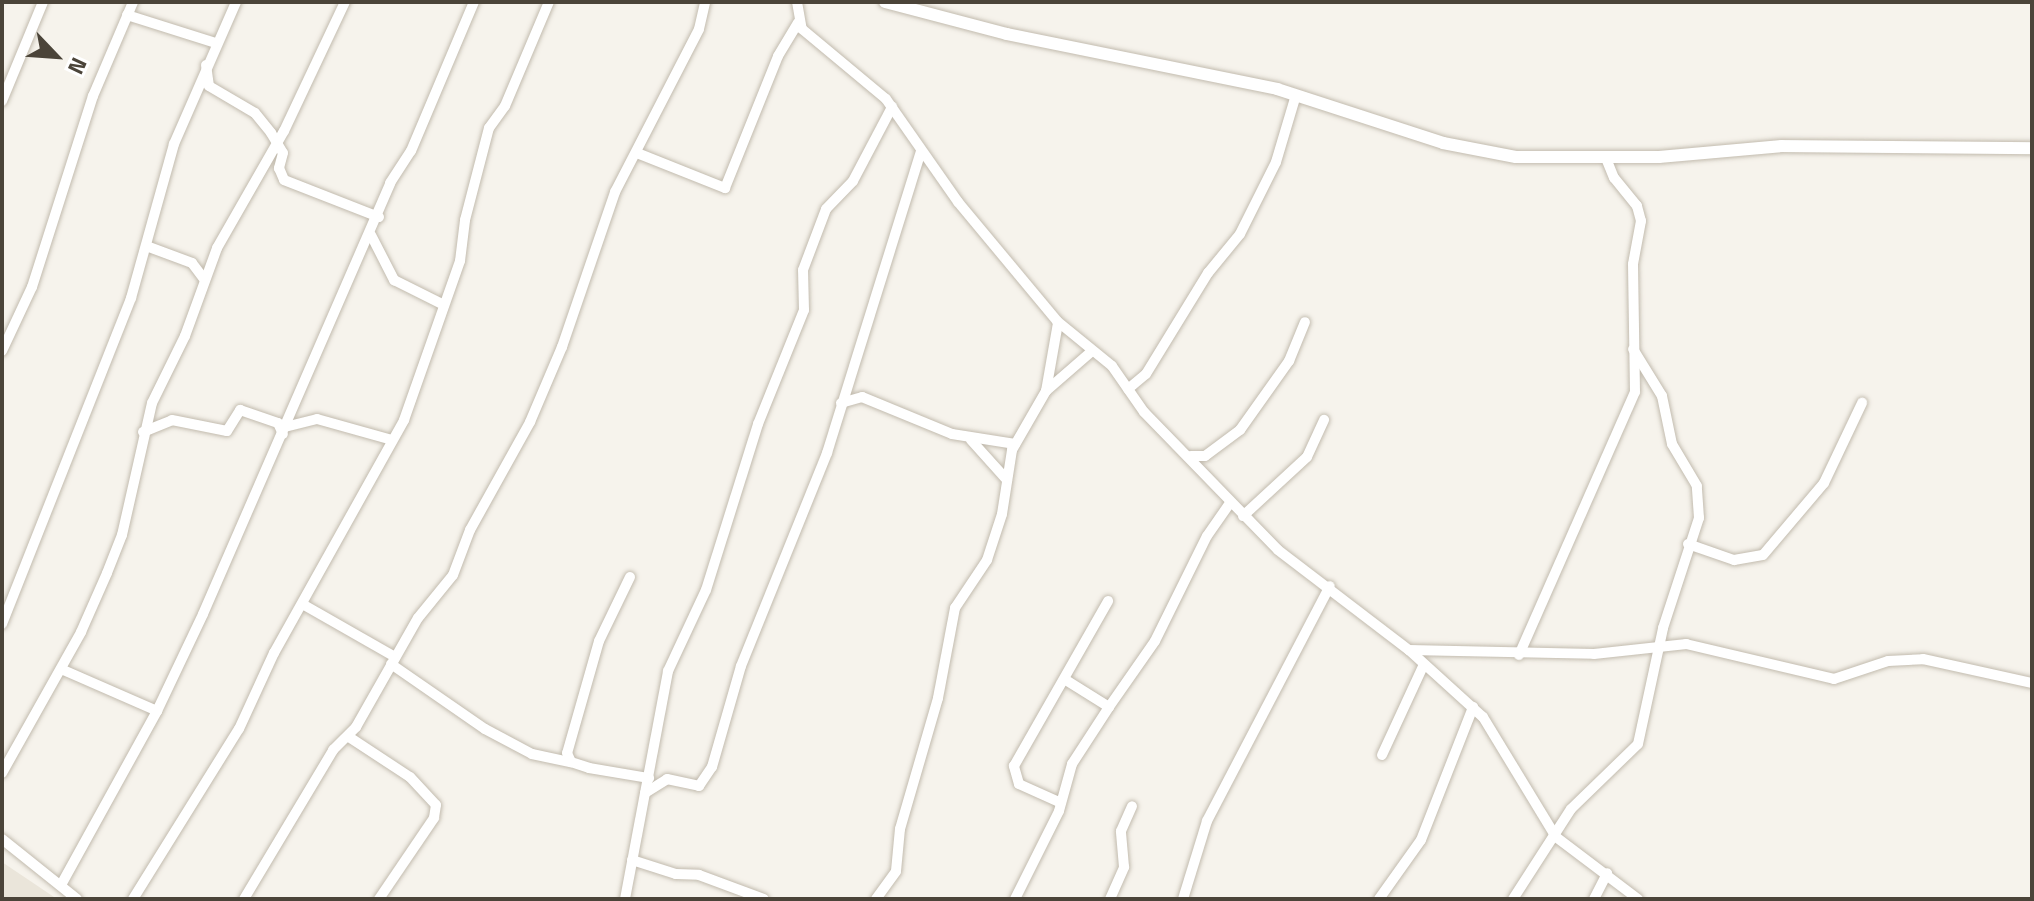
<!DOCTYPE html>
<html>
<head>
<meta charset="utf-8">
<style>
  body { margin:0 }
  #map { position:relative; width:2034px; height:901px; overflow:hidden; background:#f6f3ec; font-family:"Titillium Web",sans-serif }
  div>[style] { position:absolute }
  .residential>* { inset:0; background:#eae5da }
  .roads { filter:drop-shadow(0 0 2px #c2bbae) drop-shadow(0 0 2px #c2bbae) }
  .minor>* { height:10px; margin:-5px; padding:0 5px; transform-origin:5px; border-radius:5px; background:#fff }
  .tertiary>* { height:12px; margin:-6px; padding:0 6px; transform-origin:6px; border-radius:6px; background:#fff }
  span { translate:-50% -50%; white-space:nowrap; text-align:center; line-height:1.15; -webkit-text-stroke:6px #fff; paint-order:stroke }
  .frame { position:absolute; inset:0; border:4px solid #4b4439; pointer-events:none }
  .north { position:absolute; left:16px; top:16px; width:80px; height:80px; -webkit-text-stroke:6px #fff; paint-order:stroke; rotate:115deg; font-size:22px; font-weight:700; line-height:32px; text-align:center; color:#4b4439 }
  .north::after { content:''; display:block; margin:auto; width:28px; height:36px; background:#4b4439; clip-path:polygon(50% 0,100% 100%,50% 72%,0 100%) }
</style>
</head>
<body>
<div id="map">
  <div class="residential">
    <i style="clip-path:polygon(2px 862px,57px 899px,2px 899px)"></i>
  </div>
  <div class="roads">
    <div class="minor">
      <i style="left:797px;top:2px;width:27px;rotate:80deg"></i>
      <i style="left:802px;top:29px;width:109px;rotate:39.8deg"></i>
      <i style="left:886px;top:99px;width:126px;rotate:55deg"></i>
      <i style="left:958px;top:202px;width:155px;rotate:50.2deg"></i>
      <i style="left:1057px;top:321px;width:71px;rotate:39.3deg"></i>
      <i style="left:1112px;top:366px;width:56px;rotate:55.2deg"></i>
      <i style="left:1144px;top:412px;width:192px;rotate:45.8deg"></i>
      <i style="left:1278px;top:550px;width:165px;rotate:37.4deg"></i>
      <i style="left:1409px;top:650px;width:100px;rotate:42.2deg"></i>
      <i style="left:1483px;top:717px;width:140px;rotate:58.7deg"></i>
      <i style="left:1556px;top:837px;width:103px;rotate:37.1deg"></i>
      <i style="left:127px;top:15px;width:93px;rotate:17.5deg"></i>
      <i style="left:206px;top:65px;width:21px;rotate:82deg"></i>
      <i style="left:209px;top:86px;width:53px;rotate:30.4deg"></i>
      <i style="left:255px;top:113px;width:26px;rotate:51deg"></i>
      <i style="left:271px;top:133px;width:23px;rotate:59deg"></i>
      <i style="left:283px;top:153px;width:16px;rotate:105deg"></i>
      <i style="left:279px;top:168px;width:13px;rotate:67deg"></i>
      <i style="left:284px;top:180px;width:102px;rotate:21.3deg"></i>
      <i style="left:2px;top:101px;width:107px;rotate:-67.5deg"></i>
      <i style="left:637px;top:153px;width:95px;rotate:21.7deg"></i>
      <i style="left:725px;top:188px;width:142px;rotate:-68.1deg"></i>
      <i style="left:778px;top:56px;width:39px;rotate:-59deg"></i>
      <i style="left:371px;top:235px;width:51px;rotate:62.9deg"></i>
      <i style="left:394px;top:280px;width:56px;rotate:26.6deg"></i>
      <i style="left:149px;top:247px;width:46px;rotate:20.4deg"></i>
      <i style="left:192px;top:263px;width:20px;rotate:53deg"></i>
      <i style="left:2px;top:351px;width:71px;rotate:-64.9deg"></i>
      <i style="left:32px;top:287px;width:201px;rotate:-72.3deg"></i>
      <i style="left:93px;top:96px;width:102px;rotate:-66.9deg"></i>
      <i style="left:1128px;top:389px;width:23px;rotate:-40deg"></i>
      <i style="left:1146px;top:374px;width:119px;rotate:-58.5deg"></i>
      <i style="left:1208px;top:273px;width:50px;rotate:-50.6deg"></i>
      <i style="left:1240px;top:234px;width:80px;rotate:-63.4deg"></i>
      <i style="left:1276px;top:162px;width:70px;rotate:-73.4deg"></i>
      <i style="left:1046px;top:391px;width:61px;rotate:-41deg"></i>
      <i style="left:841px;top:403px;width:22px;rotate:-16deg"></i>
      <i style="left:862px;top:397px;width:97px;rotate:22.3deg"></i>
      <i style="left:952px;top:434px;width:64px;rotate:9deg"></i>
      <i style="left:285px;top:427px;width:33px;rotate:-14deg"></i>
      <i style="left:317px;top:419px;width:78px;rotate:15.6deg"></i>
      <i style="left:143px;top:432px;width:31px;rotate:-22deg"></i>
      <i style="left:172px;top:420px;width:56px;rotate:11.3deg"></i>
      <i style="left:227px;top:431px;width:25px;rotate:-58deg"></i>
      <i style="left:240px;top:410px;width:40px;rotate:18.9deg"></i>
      <i style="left:278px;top:423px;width:12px;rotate:66deg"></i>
      <i style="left:971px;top:440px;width:54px;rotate:48deg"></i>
      <i style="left:1191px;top:456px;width:14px"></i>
      <i style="left:1205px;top:456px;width:44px;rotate:-36.6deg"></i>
      <i style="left:1240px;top:430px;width:85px;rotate:-54.6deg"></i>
      <i style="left:1289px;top:361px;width:42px;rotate:-67.7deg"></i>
      <i style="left:1243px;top:516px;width:87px;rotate:-42.7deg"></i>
      <i style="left:1307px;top:457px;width:41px;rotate:-65.3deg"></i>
      <i style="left:1688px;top:544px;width:49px;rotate:19.2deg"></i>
      <i style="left:1734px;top:560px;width:29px;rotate:-10deg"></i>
      <i style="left:1763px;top:555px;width:94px;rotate:-49.7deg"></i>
      <i style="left:1824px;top:483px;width:89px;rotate:-64.6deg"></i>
      <i style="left:630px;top:577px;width:71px;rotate:115.8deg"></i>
      <i style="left:599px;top:641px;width:116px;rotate:105.9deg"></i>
      <i style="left:567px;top:753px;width:10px;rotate:66deg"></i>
      <i style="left:571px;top:762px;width:19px;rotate:18deg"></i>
      <i style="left:589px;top:768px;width:61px;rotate:9.5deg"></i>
      <i style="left:304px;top:605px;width:105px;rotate:29.7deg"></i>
      <i style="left:2px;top:624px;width:351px;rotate:-68.4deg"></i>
      <i style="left:131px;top:298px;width:160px;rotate:-74.4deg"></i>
      <i style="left:174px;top:144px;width:155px;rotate:-66.4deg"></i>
      <i style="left:1409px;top:650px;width:185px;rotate:1.2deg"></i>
      <i style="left:1594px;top:654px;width:93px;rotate:-6.2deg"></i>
      <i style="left:1686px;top:644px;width:152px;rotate:13.3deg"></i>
      <i style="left:1834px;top:679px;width:57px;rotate:-18.4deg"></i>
      <i style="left:1888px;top:661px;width:35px;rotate:-3deg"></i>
      <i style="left:1923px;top:659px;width:112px;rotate:12.4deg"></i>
      <i style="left:1519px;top:655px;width:287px;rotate:-66.2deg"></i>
      <i style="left:1635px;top:392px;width:128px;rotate:-90.9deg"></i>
      <i style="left:1633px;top:264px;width:44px;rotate:-79.5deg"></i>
      <i style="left:1641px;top:221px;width:16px;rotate:-105deg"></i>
      <i style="left:1637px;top:206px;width:36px;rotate:-129deg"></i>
      <i style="left:1614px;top:178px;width:22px;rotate:-112deg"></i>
      <i style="left:391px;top:664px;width:114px;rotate:34.7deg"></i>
      <i style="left:485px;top:729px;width:53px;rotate:28deg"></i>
      <i style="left:532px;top:754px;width:40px;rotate:12deg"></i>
      <i style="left:61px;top:669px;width:105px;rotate:23.6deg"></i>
      <i style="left:1109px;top:707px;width:80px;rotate:-55.1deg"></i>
      <i style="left:1155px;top:641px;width:117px;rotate:-63.7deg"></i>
      <i style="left:1207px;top:536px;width:40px;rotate:-55.1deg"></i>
      <i style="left:349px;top:737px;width:73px;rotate:33.3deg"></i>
      <i style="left:410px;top:777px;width:38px;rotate:47deg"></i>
      <i style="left:436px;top:805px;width:13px;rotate:99deg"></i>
      <i style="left:434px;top:818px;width:98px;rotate:124.2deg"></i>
      <i style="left:1382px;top:755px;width:100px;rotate:-65.2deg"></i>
      <i style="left:2px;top:773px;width:162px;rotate:-60.7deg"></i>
      <i style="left:81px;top:632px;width:64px;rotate:-66.2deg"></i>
      <i style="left:107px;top:573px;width:41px;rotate:-68.5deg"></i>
      <i style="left:122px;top:535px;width:135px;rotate:-77.2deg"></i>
      <i style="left:152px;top:403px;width:75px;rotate:-63.8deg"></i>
      <i style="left:185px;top:336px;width:94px;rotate:-70deg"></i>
      <i style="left:217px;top:248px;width:135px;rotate:-60.2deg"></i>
      <i style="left:284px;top:131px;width:143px;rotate:-64.7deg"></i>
      <i style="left:645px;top:793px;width:26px;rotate:-32deg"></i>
      <i style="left:667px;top:779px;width:33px;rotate:12deg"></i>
      <i style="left:699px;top:786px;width:23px;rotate:-56deg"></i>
      <i style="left:712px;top:767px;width:105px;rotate:-74deg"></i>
      <i style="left:741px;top:666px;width:230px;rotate:-68deg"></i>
      <i style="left:827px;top:453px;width:315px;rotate:-72.7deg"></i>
      <i style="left:1059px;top:802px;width:44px;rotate:-155.8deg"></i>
      <i style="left:1019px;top:784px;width:19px;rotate:-106deg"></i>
      <i style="left:1014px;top:766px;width:190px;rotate:-60.3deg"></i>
      <i style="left:2px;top:839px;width:96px;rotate:38.7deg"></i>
      <i style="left:632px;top:860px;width:46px;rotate:17.7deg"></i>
      <i style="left:676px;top:874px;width:23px;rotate:2deg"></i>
      <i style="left:699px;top:875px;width:69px;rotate:20.3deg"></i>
      <i style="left:61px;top:885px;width:199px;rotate:-61.1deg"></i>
      <i style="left:157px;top:711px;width:107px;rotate:-64.6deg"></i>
      <i style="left:203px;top:614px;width:470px;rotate:-66.5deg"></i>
      <i style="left:390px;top:183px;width:38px;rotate:-57deg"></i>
      <i style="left:411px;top:151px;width:162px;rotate:-67.1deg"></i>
      <i style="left:133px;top:899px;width:200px;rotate:-58.1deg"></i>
      <i style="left:239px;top:729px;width:84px;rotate:-65.3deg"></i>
      <i style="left:274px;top:653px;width:267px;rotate:-60.8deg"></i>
      <i style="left:404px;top:420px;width:169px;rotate:-70.6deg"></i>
      <i style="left:460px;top:261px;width:41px;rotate:-83deg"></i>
      <i style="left:465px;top:220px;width:95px;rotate:-75.4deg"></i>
      <i style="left:489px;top:128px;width:27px;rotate:-54deg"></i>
      <i style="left:505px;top:106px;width:113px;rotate:-67.1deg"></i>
      <i style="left:244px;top:899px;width:174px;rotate:-59.1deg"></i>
      <i style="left:333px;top:750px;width:33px;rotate:-45deg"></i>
      <i style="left:356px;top:727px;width:125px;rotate:-60.4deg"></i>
      <i style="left:418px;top:618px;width:55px;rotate:-50.9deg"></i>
      <i style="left:453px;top:575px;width:48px;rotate:-69.3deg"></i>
      <i style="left:470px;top:530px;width:124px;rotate:-60.9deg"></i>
      <i style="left:530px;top:422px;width:82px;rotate:-66.9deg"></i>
      <i style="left:562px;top:347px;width:164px;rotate:-71.1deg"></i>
      <i style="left:615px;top:192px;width:183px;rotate:-62.7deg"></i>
      <i style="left:699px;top:29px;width:28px;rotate:-77deg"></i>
      <i style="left:625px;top:899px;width:232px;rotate:-79.3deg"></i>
      <i style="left:668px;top:671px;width:89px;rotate:-64.9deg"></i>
      <i style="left:706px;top:590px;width:174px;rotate:-72.6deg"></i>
      <i style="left:758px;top:424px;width:123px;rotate:-68deg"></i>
      <i style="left:804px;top:310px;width:40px;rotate:-91.4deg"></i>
      <i style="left:803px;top:270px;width:65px;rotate:-69.3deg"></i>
      <i style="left:826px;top:209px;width:39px;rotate:-46deg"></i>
      <i style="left:853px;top:181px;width:84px;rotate:-62.2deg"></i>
      <i style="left:876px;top:899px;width:34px;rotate:-54deg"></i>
      <i style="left:896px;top:871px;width:42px;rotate:-84.6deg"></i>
      <i style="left:900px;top:829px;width:136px;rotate:-73.8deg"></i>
      <i style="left:938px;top:698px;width:92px;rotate:-79.3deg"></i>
      <i style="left:955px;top:608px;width:58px;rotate:-56.3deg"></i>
      <i style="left:987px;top:560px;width:48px;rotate:-71.9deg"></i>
      <i style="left:1002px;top:514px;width:65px;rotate:-81.1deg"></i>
      <i style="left:1012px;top:450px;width:68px;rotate:-60deg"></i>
      <i style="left:1046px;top:391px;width:69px;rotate:-80deg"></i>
      <i style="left:1015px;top:899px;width:98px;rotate:-63.4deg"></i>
      <i style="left:1059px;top:811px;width:49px;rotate:-74.5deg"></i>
      <i style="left:1072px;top:764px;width:68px;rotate:-57deg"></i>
      <i style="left:1109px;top:707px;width:51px;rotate:-147.9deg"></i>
      <i style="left:1110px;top:899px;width:35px;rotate:-66deg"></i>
      <i style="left:1124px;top:867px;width:36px;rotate:-95deg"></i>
      <i style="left:1121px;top:831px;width:27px;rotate:-66deg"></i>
      <i style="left:1183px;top:899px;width:82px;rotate:-72.9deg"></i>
      <i style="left:1207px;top:821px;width:265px;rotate:-62.4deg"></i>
      <i style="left:1379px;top:899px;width:72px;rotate:-54.6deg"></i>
      <i style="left:1421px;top:840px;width:143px;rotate:-68.6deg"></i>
      <i style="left:1513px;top:899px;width:107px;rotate:-57.2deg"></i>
      <i style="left:1571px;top:809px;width:93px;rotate:-44.1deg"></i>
      <i style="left:1638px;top:744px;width:119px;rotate:-77.8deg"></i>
      <i style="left:1663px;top:628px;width:116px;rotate:-71.9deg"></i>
      <i style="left:1699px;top:518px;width:32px;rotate:-94deg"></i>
      <i style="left:1697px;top:486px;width:49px;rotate:-120.8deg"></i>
      <i style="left:1672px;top:444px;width:49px;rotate:-101.8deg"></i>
      <i style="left:1662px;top:396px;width:55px;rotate:-121.7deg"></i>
      <i style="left:1594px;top:899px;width:29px;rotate:-63deg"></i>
    </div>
    <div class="tertiary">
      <i style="left:885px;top:2px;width:126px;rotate:14.7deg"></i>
      <i style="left:1007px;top:34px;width:276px;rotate:11.5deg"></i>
      <i style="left:1277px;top:89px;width:175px;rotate:18deg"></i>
      <i style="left:1443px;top:143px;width:74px;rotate:10.9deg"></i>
      <i style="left:1516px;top:157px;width:143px"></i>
      <i style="left:1659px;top:157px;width:123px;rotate:-5.1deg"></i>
      <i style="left:1782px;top:146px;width:250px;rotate:0.5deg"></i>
    </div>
  </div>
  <div class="frame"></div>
  <div class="north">N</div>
</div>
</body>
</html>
